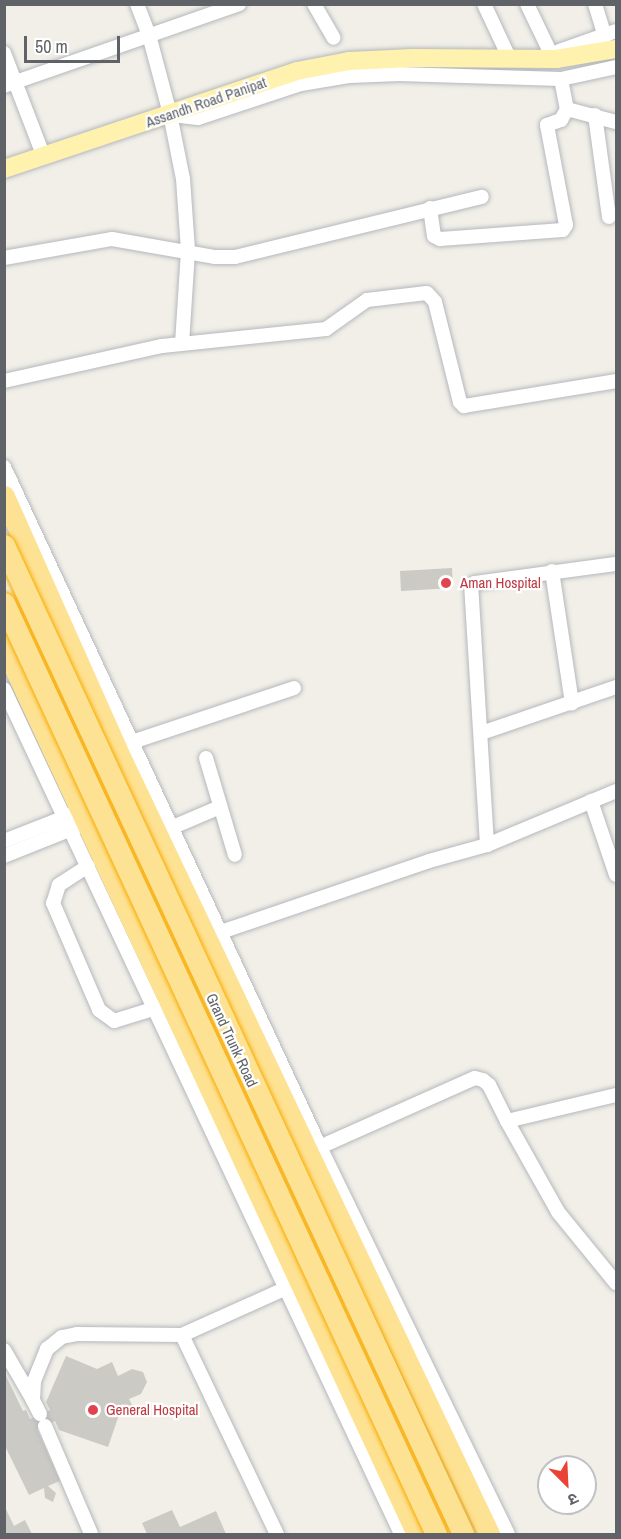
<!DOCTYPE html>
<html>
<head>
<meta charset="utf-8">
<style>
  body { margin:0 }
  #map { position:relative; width:621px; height:1539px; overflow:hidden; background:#f1efe8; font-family:"Archivo Narrow","Noto Sans Devanagari",sans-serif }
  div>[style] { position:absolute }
  .building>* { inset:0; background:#cccac5 }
  .roads { filter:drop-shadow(0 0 2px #b5b8bc) drop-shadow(0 0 2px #b5b8bc) }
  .minor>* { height:14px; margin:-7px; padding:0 7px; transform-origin:7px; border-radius:7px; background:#fff }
  .major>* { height:18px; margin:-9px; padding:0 9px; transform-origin:9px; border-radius:9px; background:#fff2af }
  .highway>* { height:21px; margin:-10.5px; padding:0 10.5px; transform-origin:10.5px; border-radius:10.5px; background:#fde293 }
  .bridges { filter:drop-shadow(0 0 2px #f9ab00) drop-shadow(0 0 2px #f9ab00) }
  .highway-bridge>* { height:21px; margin:-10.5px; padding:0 10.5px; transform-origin:10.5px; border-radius:10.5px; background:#fde293 }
  .dots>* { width:16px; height:16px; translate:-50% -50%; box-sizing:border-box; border:3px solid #fff; border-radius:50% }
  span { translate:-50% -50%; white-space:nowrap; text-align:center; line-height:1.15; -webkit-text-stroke:4.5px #fff; paint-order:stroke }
  .street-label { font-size:15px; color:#5f6368 }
  .health-label { font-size:15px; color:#be3a42 }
  .left { translate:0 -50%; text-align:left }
  .frame { position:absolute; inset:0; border:6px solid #5f6368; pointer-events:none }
  .north { position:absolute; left:537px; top:1455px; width:60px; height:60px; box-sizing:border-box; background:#fff; border:2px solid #bfc1c3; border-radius:50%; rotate:156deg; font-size:16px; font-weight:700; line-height:24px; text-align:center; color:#5f6368 }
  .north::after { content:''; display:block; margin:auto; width:21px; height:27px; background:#ea4335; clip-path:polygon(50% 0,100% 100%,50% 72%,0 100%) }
  .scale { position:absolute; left:24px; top:36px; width:96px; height:27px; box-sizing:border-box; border:3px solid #5f6368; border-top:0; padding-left:8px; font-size:18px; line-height:21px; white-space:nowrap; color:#5f6368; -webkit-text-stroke:4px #fff; paint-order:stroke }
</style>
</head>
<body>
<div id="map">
  <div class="building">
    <i style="clip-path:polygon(452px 568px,453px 588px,401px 591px,400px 571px)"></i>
    <i style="clip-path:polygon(66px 1356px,97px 1369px,112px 1362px,118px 1376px,132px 1369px,143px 1372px,147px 1382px,141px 1394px,129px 1399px,134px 1409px,119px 1415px,108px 1447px,59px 1430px,55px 1421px,37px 1429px,60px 1481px,48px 1486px,56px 1493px,53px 1502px,45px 1498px,44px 1488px,29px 1495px,4px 1444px,4px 1372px,23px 1411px,26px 1410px,30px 1419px,50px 1410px,46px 1402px)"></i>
    <i style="clip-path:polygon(4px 1505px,14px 1526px,25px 1520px,32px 1534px,4px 1534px)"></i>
    <i style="clip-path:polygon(172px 1510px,180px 1527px,216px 1511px,226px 1534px,147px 1534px,142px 1523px)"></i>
  </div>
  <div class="roads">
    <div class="minor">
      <i style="left:137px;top:4px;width:33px;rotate:69deg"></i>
      <i style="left:149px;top:35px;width:82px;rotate:75.1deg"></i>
      <i style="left:170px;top:114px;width:66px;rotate:78.7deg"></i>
      <i style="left:183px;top:179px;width:72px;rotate:86deg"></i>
      <i style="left:188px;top:251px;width:93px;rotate:93.7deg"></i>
      <i style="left:314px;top:4px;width:39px;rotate:60deg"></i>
      <i style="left:484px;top:4px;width:54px;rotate:64.9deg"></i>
      <i style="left:527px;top:4px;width:53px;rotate:64.4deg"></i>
      <i style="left:595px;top:4px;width:34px;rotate:73deg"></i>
      <i style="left:559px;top:51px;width:60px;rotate:-19.3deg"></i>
      <i style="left:4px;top:53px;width:111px;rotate:69deg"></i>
      <i style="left:561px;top:79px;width:56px;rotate:-12.3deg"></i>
      <i style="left:4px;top:86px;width:249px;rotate:-19.2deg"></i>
      <i style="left:172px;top:115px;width:26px;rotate:7deg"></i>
      <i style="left:198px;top:118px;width:108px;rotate:-18.3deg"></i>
      <i style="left:301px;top:84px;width:50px;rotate:-9.3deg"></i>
      <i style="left:350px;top:76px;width:49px;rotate:-2.3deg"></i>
      <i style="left:399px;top:74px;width:162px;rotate:1.8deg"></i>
      <i style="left:561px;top:79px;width:31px;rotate:79deg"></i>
      <i style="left:567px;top:109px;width:51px;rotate:14.9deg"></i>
      <i style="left:595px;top:115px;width:103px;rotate:82.2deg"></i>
      <i style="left:430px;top:208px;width:28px;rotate:82deg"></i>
      <i style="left:434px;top:236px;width:7px;rotate:27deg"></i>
      <i style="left:440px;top:239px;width:123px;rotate:-4.2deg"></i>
      <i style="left:563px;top:230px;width:6px;rotate:-59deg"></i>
      <i style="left:566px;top:225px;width:102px;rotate:-100.8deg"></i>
      <i style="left:547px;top:125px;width:15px;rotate:-20deg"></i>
      <i style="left:561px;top:120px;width:13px;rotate:-61deg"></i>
      <i style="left:4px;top:258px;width:110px;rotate:-10deg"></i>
      <i style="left:112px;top:239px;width:105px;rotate:9.9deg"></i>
      <i style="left:215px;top:257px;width:20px"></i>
      <i style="left:235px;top:257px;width:254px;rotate:-13.7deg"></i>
      <i style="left:4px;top:381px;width:162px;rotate:-12.5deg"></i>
      <i style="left:162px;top:346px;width:165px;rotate:-5.9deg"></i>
      <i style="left:326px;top:329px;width:50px;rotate:-35.3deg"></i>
      <i style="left:367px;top:300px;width:60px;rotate:-6.7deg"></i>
      <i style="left:427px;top:293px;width:12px;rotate:48deg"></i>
      <i style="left:435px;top:302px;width:103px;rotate:76deg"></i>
      <i style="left:460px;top:402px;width:6px;rotate:45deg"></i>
      <i style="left:464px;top:406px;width:154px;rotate:-9.3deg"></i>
      <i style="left:4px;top:467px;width:750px;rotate:65.08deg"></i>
      <i style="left:320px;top:1147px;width:430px;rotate:64.1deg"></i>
      <i style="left:552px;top:571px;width:134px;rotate:81.4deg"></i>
      <i style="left:4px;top:689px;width:934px;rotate:64.83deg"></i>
      <i style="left:481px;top:733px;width:143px;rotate:-18.8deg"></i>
      <i style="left:126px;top:744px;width:177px;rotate:-18.4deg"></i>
      <i style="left:206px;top:758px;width:101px;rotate:73.4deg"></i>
      <i style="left:591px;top:801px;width:78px;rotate:71.3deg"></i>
      <i style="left:173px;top:827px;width:51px;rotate:-23.1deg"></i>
      <i style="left:4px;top:841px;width:74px;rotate:-21.4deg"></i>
      <i style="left:487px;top:845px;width:259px;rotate:-93.5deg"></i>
      <i style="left:471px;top:586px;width:5px;rotate:-37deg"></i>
      <i style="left:475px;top:583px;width:142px;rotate:-7.7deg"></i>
      <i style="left:4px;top:856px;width:81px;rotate:-21.8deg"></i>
      <i style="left:88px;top:866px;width:35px;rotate:147deg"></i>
      <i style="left:59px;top:885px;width:19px;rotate:108deg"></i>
      <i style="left:53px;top:903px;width:116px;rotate:66.7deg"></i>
      <i style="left:99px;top:1010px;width:19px;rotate:36deg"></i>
      <i style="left:114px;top:1021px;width:44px;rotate:-17.2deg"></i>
      <i style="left:215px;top:934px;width:226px;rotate:-18.8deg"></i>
      <i style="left:429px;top:861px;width:60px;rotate:-15.4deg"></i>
      <i style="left:487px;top:845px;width:140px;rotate:-22.7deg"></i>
      <i style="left:507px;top:1121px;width:104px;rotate:60.7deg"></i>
      <i style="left:558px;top:1212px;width:92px;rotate:50.8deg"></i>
      <i style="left:313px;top:1150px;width:177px;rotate:-24deg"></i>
      <i style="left:475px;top:1078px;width:8px;rotate:14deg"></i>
      <i style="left:483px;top:1080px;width:8px;rotate:40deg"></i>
      <i style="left:489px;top:1085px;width:40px;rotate:63.4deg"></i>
      <i style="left:507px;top:1121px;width:112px;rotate:-13.4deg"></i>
      <i style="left:182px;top:1335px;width:221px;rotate:64.5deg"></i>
      <i style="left:4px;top:1350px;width:58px;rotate:59.9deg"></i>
      <i style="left:40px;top:1414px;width:16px;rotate:-117deg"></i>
      <i style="left:33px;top:1400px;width:19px;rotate:-87deg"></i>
      <i style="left:34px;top:1381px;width:35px;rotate:-68deg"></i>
      <i style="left:47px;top:1349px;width:19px;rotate:-39deg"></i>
      <i style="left:62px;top:1337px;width:15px;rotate:-11deg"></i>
      <i style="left:77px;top:1334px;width:105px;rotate:0.5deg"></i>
      <i style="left:182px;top:1335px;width:122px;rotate:-24.2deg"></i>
      <i style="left:45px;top:1426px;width:117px;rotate:66.9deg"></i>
    </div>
    <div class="major">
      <i style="left:4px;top:169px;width:309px;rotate:-18.5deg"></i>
      <i style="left:297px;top:71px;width:53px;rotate:-10.9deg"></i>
      <i style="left:349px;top:61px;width:64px;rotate:-2.7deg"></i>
      <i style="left:413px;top:58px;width:143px;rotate:0.4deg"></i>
      <i style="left:556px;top:59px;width:61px;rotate:-9.5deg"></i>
    </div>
    <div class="highway">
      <i style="left:4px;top:496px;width:276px;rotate:66deg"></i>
      <i style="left:116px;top:748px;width:870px;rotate:64.61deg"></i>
      <i style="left:4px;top:645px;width:980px;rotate:65.08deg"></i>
    </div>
  </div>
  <div class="bridges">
    <div class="highway-bridge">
      <i style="left:4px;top:545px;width:1090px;rotate:65.1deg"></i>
      <i style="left:4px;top:603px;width:1026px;rotate:65.11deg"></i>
    </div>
  </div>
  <div class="dots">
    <i style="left:446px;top:583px;background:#e0444e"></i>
    <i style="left:93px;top:1410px;background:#e0444e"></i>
  </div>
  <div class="street-label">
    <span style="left:206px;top:102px;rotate:-19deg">Assandh Road Panipat</span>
    <span style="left:232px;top:1040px;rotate:65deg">Grand Trunk Road</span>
  </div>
  <div class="health-label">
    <span class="left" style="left:460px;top:583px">Aman Hospital</span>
    <span class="left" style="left:106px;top:1410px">General Hospital</span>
  </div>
  <div class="frame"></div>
  <div class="north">उ</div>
  <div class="scale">50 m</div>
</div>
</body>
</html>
